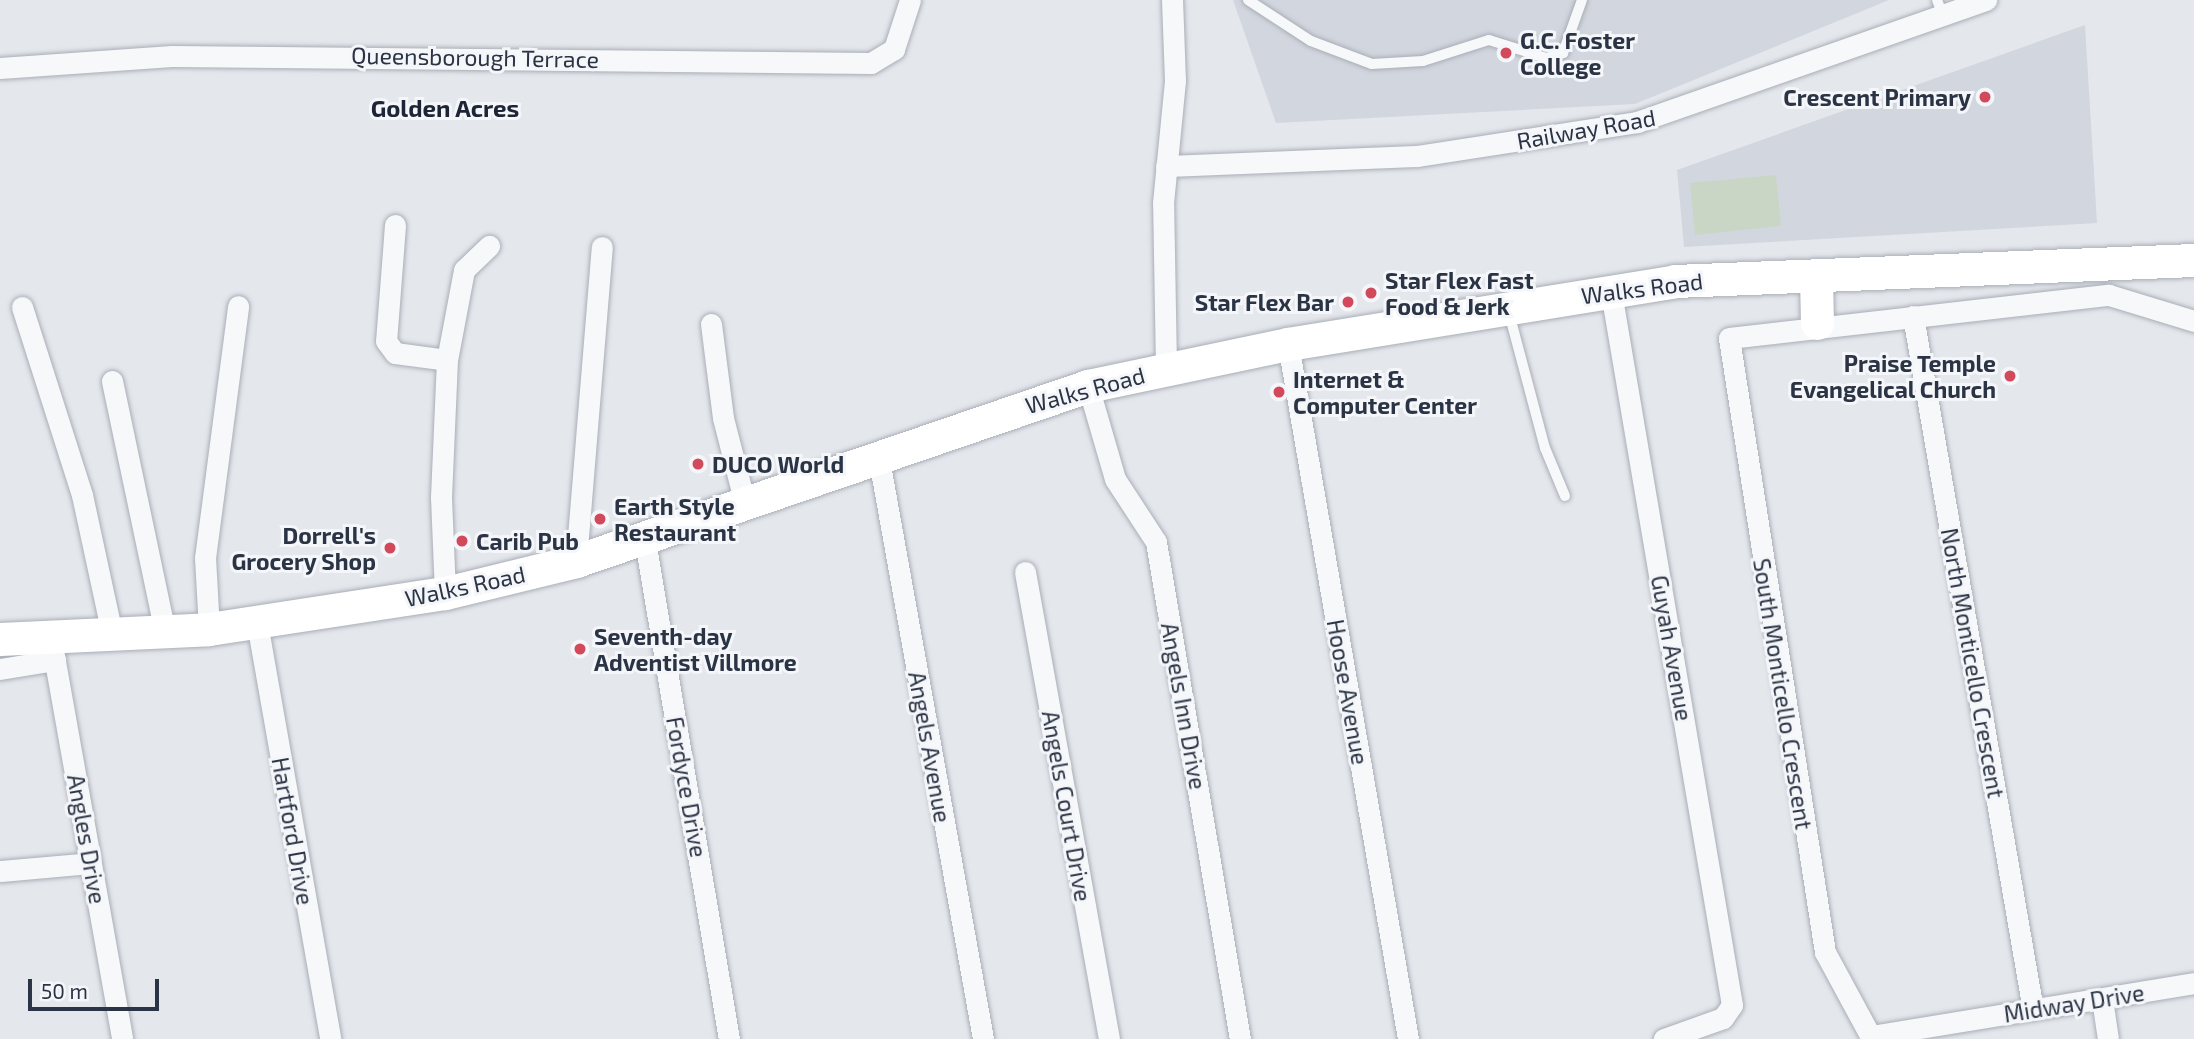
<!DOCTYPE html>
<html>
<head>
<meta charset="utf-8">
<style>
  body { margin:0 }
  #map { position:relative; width:2194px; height:1039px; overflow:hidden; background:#e4e7ec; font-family:"Exo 2",sans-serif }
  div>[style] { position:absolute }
  .built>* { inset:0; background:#d2d6de }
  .green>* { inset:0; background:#c9d6c5 }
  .roads { filter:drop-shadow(0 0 2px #a9aeb7) drop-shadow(0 0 2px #a9aeb7) }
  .service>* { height:10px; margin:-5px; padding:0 5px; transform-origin:5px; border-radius:5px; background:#f7f8fa }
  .minor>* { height:21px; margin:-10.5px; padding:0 10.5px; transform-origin:10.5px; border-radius:10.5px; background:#f7f8fa }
  .primary>* { height:33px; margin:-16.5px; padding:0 16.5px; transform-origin:16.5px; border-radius:16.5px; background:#fff }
  .dots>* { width:19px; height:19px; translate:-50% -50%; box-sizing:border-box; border:4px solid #f4f6f9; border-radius:50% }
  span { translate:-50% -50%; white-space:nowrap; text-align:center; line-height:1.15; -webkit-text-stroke:6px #f4f6f9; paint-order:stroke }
  .poi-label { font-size:23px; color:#2b3445; font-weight:700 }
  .left { translate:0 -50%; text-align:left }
  .right { translate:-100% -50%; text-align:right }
  .street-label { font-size:23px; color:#2b3445 }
  .neighbourhood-label { font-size:24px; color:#1d2536; font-weight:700 }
  .scale { position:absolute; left:28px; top:979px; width:131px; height:32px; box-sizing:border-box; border:4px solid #2b3445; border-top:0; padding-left:9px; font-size:21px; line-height:24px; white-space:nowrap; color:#2b3445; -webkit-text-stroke:5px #f4f6f9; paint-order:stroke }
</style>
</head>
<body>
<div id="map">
  <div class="built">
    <i style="clip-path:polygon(1233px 0,1889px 0,1635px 104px,1276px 123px)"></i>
    <i style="clip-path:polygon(2085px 25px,2097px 223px,1684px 247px,1677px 170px)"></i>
  </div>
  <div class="green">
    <i style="clip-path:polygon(1776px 175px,1781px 226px,1695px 235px,1690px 183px)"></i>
  </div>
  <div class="roads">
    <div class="service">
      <i style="left:1248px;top:0;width:75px;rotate:33.1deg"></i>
      <i style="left:1311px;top:41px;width:65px;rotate:20.7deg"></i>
      <i style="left:1372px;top:64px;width:51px;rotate:-3.4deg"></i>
      <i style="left:1423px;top:61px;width:69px;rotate:-17.7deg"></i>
      <i style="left:1489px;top:40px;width:60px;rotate:17.5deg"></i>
      <i style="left:1546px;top:58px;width:18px;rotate:-16deg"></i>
      <i style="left:1563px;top:53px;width:56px;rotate:-70.3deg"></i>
      <i style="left:1937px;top:0;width:17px;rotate:69deg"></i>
      <i style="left:1509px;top:313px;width:140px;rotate:75.1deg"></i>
      <i style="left:1545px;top:448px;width:52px;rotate:67.4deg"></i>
    </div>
    <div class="minor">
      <i style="left:0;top:68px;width:172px;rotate:-4deg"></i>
      <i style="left:172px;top:56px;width:699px;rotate:0.57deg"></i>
      <i style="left:871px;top:63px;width:27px;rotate:-31deg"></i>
      <i style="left:894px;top:49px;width:52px;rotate:-71.9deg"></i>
      <i style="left:1166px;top:166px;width:251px;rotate:-2.3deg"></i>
      <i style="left:1417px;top:156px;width:223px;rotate:-8.8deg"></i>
      <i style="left:1637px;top:122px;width:370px;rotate:-19.3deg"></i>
      <i style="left:395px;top:225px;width:116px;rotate:94.4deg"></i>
      <i style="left:386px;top:341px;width:15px;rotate:53deg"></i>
      <i style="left:395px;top:353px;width:52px;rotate:7.7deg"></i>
      <i style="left:1611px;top:292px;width:723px;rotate:80.37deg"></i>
      <i style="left:1732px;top:1005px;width:16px;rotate:125deg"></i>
      <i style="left:1723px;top:1018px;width:63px;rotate:160.4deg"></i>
      <i style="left:22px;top:307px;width:197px;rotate:72.3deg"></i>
      <i style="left:82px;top:495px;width:146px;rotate:77.8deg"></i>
      <i style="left:1913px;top:316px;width:704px;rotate:80.19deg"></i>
      <i style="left:711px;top:324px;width:95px;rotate:82.7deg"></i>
      <i style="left:723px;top:418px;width:85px;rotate:75.6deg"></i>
      <i style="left:1288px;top:344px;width:705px;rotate:80.2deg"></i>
      <i style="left:1166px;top:368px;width:165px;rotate:-91deg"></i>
      <i style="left:1163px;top:203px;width:123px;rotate:-84.4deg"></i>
      <i style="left:1175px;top:81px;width:81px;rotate:-92.1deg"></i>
      <i style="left:112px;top:381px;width:258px;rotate:78.1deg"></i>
      <i style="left:1088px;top:386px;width:97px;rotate:73.8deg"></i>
      <i style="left:1115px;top:479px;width:75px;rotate:56.9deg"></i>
      <i style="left:1156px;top:542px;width:504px;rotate:80.41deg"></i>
      <i style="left:878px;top:454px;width:594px;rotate:79.82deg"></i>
      <i style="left:644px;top:535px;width:511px;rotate:80.43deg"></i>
      <i style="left:576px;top:561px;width:315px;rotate:-85.3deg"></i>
      <i style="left:1025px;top:572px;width:474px;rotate:79.8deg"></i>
      <i style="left:445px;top:593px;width:96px;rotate:-92.4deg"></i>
      <i style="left:441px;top:497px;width:137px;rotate:-87.5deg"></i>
      <i style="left:447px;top:360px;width:92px;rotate:-79.3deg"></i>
      <i style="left:464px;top:270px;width:35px;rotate:-44deg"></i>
      <i style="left:257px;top:623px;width:422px;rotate:80deg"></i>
      <i style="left:209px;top:629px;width:71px;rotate:-93.2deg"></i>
      <i style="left:205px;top:558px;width:254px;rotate:-82.5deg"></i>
      <i style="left:51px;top:639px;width:406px;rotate:79.9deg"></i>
      <i style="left:0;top:669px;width:56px;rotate:-9.3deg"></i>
      <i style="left:0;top:871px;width:91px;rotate:-5deg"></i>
      <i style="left:2102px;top:999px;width:40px;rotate:81.5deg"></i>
      <i style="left:1871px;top:1036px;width:327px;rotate:-9.3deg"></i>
      <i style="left:1872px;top:1039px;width:99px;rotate:-118.4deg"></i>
      <i style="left:1825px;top:952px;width:621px;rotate:-98.89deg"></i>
      <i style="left:1729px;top:338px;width:382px;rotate:-6.5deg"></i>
      <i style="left:2109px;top:295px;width:89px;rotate:17deg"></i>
    </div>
    <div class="primary">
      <i style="left:1816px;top:276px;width:47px;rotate:88.8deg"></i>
      <i style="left:0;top:639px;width:209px;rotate:-2.7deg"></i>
      <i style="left:209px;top:629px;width:239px;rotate:-8.7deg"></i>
      <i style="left:445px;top:593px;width:135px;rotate:-13.7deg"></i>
      <i style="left:576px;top:561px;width:541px;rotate:-18.87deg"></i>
      <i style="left:1088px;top:386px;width:204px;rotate:-11.9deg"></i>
      <i style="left:1288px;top:344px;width:392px;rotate:-9.2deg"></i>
      <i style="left:1675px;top:281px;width:519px;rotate:-2.32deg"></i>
    </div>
  </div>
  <div class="dots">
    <i style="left:1506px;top:53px;background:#d1495b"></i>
    <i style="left:1985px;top:97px;background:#d1495b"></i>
    <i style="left:1371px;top:293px;background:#d1495b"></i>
    <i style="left:1348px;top:302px;background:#d1495b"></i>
    <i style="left:2010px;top:376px;background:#d1495b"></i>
    <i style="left:1279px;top:392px;background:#d1495b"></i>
    <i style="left:698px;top:464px;background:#d1495b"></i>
    <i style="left:600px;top:519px;background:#d1495b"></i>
    <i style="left:462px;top:541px;background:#d1495b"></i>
    <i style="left:390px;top:548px;background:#d1495b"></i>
    <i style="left:580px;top:649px;background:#d1495b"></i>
  </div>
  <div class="poi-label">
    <span class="left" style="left:1520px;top:53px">G.C. Foster<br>College</span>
    <span class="right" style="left:1971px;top:97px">Crescent Primary</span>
    <span class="left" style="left:1385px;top:293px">Star Flex Fast<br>Food &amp; Jerk</span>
    <span class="right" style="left:1334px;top:302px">Star Flex Bar</span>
    <span class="right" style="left:1996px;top:376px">Praise Temple<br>Evangelical Church</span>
    <span class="left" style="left:1293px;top:392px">Internet &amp;<br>Computer Center</span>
    <span class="left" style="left:712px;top:464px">DUCO World</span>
    <span class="left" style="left:614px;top:519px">Earth Style<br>Restaurant</span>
    <span class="right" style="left:376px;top:548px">Dorrell's<br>Grocery Shop</span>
    <span class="left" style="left:476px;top:541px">Carib Pub</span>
    <span class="left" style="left:594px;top:649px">Seventh-day<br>Adventist Villmore</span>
  </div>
  <div class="street-label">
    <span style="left:475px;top:57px;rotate:1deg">Queensborough Terrace</span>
    <span style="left:1586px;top:129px;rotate:-10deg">Railway Road</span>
    <span style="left:1642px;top:288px;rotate:-7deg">Walks Road</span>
    <span style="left:1085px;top:390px;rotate:-15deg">Walks Road</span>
    <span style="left:465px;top:586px;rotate:-12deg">Walks Road</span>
    <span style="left:1672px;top:648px;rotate:80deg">Guyah Avenue</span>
    <span style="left:1973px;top:663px;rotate:80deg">North Monticello Crescent</span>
    <span style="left:1348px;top:692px;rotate:80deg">Hoose Avenue</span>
    <span style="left:1783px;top:694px;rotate:81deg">South Monticello Crescent</span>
    <span style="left:1184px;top:706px;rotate:80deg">Angels Inn Drive</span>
    <span style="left:930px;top:747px;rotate:80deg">Angels Avenue</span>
    <span style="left:687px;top:787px;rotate:80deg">Fordyce Drive</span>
    <span style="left:1067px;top:806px;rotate:80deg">Angels Court Drive</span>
    <span style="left:293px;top:831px;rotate:80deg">Hartford Drive</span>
    <span style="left:87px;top:839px;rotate:80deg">Angles Drive</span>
    <span style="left:2074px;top:1003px;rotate:-9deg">Midway Drive</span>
  </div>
  <div class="neighbourhood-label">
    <span style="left:445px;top:108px">Golden Acres</span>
  </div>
  <div class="scale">50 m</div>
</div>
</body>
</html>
